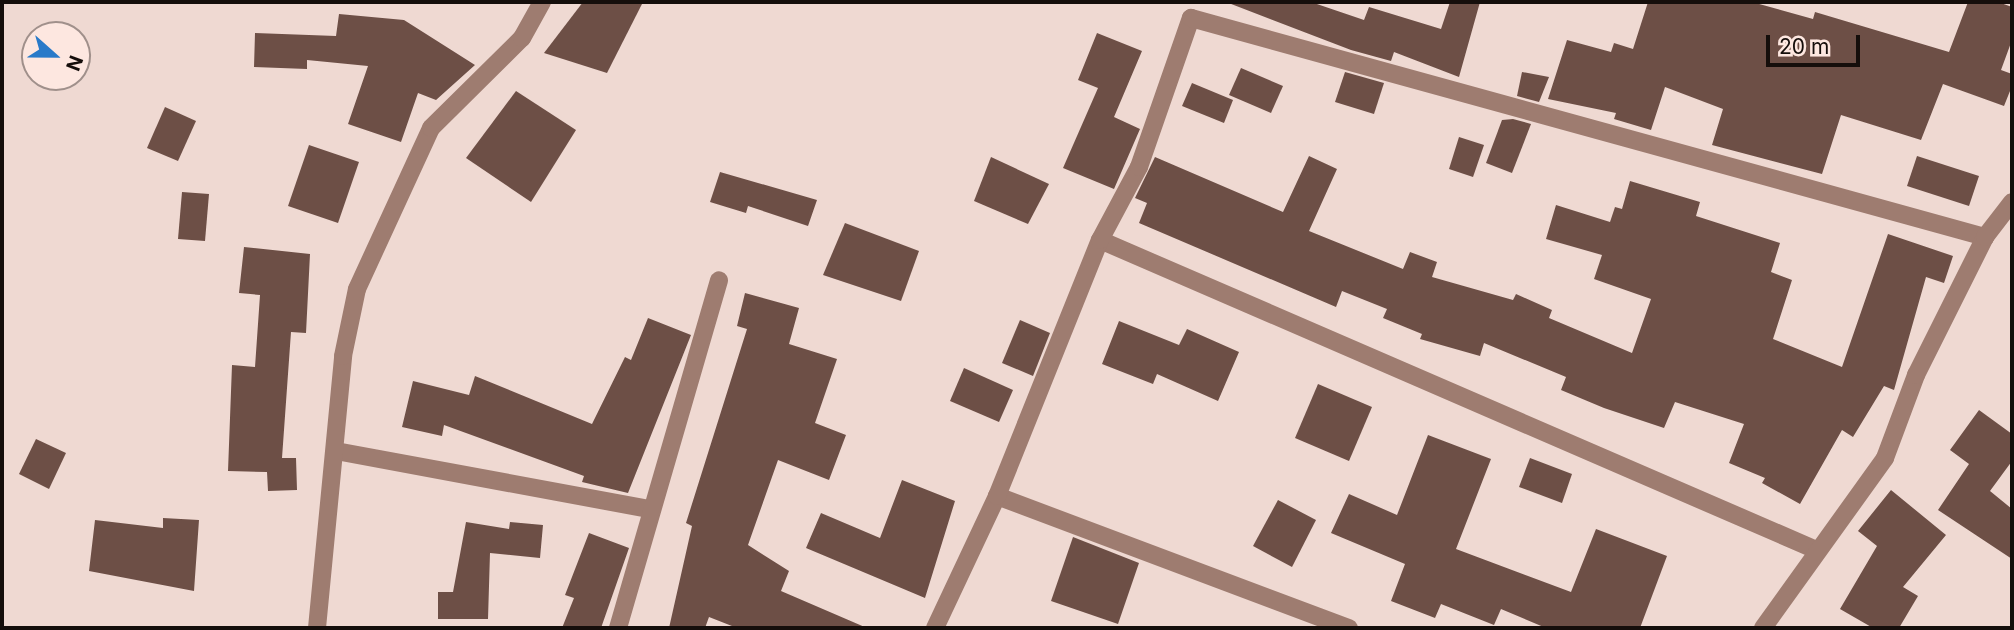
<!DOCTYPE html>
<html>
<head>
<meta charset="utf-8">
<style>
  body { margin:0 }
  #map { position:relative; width:2014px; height:630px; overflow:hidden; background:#efd9d2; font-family:Inter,sans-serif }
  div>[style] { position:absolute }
  .building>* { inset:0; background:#6d4f46 }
  .minor>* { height:18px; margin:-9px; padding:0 9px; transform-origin:9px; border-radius:9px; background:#9e7c70 }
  span { translate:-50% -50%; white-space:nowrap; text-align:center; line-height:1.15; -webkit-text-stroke:7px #fde7e0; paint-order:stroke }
  .frame { position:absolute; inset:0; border:4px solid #150e0b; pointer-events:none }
  .north { position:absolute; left:21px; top:21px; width:70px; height:70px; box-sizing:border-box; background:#fde7e0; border:2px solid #a0908b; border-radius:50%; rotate:111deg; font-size:19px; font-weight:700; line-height:28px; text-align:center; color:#150e0b }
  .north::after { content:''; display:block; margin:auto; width:24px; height:32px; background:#297ac9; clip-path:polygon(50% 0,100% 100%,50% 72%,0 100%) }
  .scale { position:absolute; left:1766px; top:35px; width:94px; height:32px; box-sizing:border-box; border:4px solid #150e0b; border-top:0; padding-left:9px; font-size:21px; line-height:24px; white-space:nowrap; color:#150e0b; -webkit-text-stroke:5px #fde7e0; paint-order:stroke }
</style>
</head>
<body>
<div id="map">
  <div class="building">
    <i style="clip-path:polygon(583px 2px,643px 2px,607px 73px,544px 53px)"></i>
    <i style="clip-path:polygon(1226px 2px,1311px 2px,1364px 20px,1369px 7px,1441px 29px,1450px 2px,1480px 2px,1459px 77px,1394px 52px,1391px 61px,1351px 50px)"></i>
    <i style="clip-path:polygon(1648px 2px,1752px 2px,1813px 19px,1815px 12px,1949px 52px,1968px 2px,1998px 2px,2012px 7px,2012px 40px,2001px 70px,2012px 74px,2012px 86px,2004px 106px,1943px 84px,1921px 140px,1841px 115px,1822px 174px,1712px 145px,1723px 109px,1665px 87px,1651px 130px,1614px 119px,1616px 113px,1548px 99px,1567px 40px,1611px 52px,1614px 43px,1633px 49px)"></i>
    <i style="clip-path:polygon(339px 14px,404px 20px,475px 65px,436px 100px,418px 93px,401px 142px,348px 124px,368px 66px,307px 60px,307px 69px,254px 67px,255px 33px,336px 36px)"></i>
    <i style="clip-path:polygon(1097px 33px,1142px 51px,1114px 117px,1140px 129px,1114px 189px,1063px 168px,1098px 88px,1078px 80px)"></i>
    <i style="clip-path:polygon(1241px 68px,1283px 86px,1271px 113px,1229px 95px)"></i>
    <i style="clip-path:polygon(1345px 72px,1384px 83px,1374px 114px,1335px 102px)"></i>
    <i style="clip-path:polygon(1522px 72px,1549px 77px,1539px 102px,1517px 96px)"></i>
    <i style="clip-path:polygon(1192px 83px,1233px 100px,1224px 123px,1182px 106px)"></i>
    <i style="clip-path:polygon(516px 91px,576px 130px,531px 202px,466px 158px)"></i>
    <i style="clip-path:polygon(165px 107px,196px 121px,178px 161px,147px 148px)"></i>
    <i style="clip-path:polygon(1513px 119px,1531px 124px,1512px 173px,1486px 163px,1502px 120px)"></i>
    <i style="clip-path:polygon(1459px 137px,1484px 145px,1473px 177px,1449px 169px)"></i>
    <i style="clip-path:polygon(309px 145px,359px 162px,338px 223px,288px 206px)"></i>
    <i style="clip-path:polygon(1309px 156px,1337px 169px,1309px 231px,1403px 269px,1410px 252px,1437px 262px,1432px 277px,1513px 300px,1516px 294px,1552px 310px,1549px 318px,1632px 353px,1651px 299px,1594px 279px,1602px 255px,1546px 239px,1556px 205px,1610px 222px,1615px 207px,1622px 209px,1630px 181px,1700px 202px,1696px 216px,1780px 243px,1771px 272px,1792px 280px,1773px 339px,1842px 367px,1888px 234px,1953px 256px,1944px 283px,1926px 277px,1894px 390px,1884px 386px,1853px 437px,1842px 430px,1800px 504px,1762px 483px,1765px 478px,1729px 463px,1744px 424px,1675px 402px,1664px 428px,1604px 408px,1561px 390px,1566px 377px,1484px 343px,1480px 356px,1420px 339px,1422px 334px,1383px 318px,1387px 309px,1342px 291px,1336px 307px,1139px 223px,1147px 203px,1135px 198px,1155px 157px,1283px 212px)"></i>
    <i style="clip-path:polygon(1917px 156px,1979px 176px,1969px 206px,1907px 186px)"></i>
    <i style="clip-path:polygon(991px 157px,1049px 184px,1028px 224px,974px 201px)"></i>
    <i style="clip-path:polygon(720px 172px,817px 200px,808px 226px,748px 206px,746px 213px,710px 202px)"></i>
    <i style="clip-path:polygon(182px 192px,209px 194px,205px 241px,178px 239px)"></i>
    <i style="clip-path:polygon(845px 223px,919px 251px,901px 301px,823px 275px)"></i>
    <i style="clip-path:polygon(244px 247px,310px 254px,306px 333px,291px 332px,282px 458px,296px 458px,297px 490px,268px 491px,267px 472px,228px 471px,232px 365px,255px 367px,260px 295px,239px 293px)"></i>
    <i style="clip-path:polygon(745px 293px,799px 308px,789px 344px,837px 359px,815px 423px,846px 435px,829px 480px,778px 460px,748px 545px,789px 571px,781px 591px,867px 628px,737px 628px,709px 617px,705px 628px,669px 628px,692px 526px,686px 523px,747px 329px,737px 326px)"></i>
    <i style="clip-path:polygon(648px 318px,691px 335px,628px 493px,582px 482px,584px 476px,444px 425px,442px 436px,402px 427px,413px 381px,469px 395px,475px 376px,592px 424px,625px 357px,631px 360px)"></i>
    <i style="clip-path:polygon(1020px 320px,1050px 333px,1033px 376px,1002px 363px)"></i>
    <i style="clip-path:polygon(1119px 321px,1179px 345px,1187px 329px,1239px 352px,1218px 401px,1157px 374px,1153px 384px,1102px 364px)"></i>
    <i style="clip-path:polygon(964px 368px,1013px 390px,999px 422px,950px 401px)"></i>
    <i style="clip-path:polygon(1318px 384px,1372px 407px,1349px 461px,1295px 438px)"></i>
    <i style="clip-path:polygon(1979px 410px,2012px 434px,2012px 461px,1990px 491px,2012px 509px,2012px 559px,1938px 510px,1969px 464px,1950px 450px)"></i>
    <i style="clip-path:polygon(1428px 435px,1491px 459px,1456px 549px,1571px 592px,1596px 529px,1667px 556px,1640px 628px,1546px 628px,1501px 609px,1494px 625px,1441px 604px,1435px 618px,1391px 601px,1405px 564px,1331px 533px,1349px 494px,1397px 515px)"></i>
    <i style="clip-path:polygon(36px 439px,66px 453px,49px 489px,19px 474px)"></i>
    <i style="clip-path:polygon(1530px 458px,1572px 474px,1562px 503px,1519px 487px)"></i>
    <i style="clip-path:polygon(902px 480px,955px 501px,925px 598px,806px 548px,821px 513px,880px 538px)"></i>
    <i style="clip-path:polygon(1891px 490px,1946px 535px,1903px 587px,1918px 596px,1899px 628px,1873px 628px,1840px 609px,1877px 546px,1858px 531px)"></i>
    <i style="clip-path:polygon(1278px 500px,1316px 520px,1292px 567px,1253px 546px)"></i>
    <i style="clip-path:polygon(163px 518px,199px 520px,194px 591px,89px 571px,95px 520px,163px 528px)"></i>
    <i style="clip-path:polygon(466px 522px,509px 529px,510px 522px,543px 525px,540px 558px,490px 553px,488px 619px,438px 619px,438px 592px,453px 592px)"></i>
    <i style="clip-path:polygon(589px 533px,629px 548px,601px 628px,562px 628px,574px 598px,565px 595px)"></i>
    <i style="clip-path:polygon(1073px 537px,1139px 563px,1118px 624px,1051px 601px)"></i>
  </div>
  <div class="minor">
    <i style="left:1100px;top:240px;width:778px;rotate:23.4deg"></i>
    <i style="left:336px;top:451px;width:319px;rotate:10.5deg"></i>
    <i style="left:997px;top:496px;width:376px;rotate:20.6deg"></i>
    <i style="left:317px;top:628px;width:273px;rotate:-84.5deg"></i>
    <i style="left:343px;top:356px;width:68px;rotate:-78.2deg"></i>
    <i style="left:357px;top:289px;width:177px;rotate:-65.3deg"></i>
    <i style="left:431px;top:128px;width:128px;rotate:-44.7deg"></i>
    <i style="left:522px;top:38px;width:41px;rotate:-60.9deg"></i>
    <i style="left:618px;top:628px;width:362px;rotate:-73.8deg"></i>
    <i style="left:935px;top:628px;width:146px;rotate:-64.8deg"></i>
    <i style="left:997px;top:496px;width:276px;rotate:-68.1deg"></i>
    <i style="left:1100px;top:240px;width:83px;rotate:-61.9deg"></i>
    <i style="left:1139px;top:167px;width:158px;rotate:-70.8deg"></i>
    <i style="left:1191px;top:18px;width:824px;rotate:15.42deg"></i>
    <i style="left:1763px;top:628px;width:209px;rotate:-54.3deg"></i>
    <i style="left:1885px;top:458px;width:89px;rotate:-69.5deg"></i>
    <i style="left:1916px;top:375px;width:154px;rotate:-63.4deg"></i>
    <i style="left:1985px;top:237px;width:44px;rotate:-52.4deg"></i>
  </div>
  <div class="frame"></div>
  <div class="north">N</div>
  <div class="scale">20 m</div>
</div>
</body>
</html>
